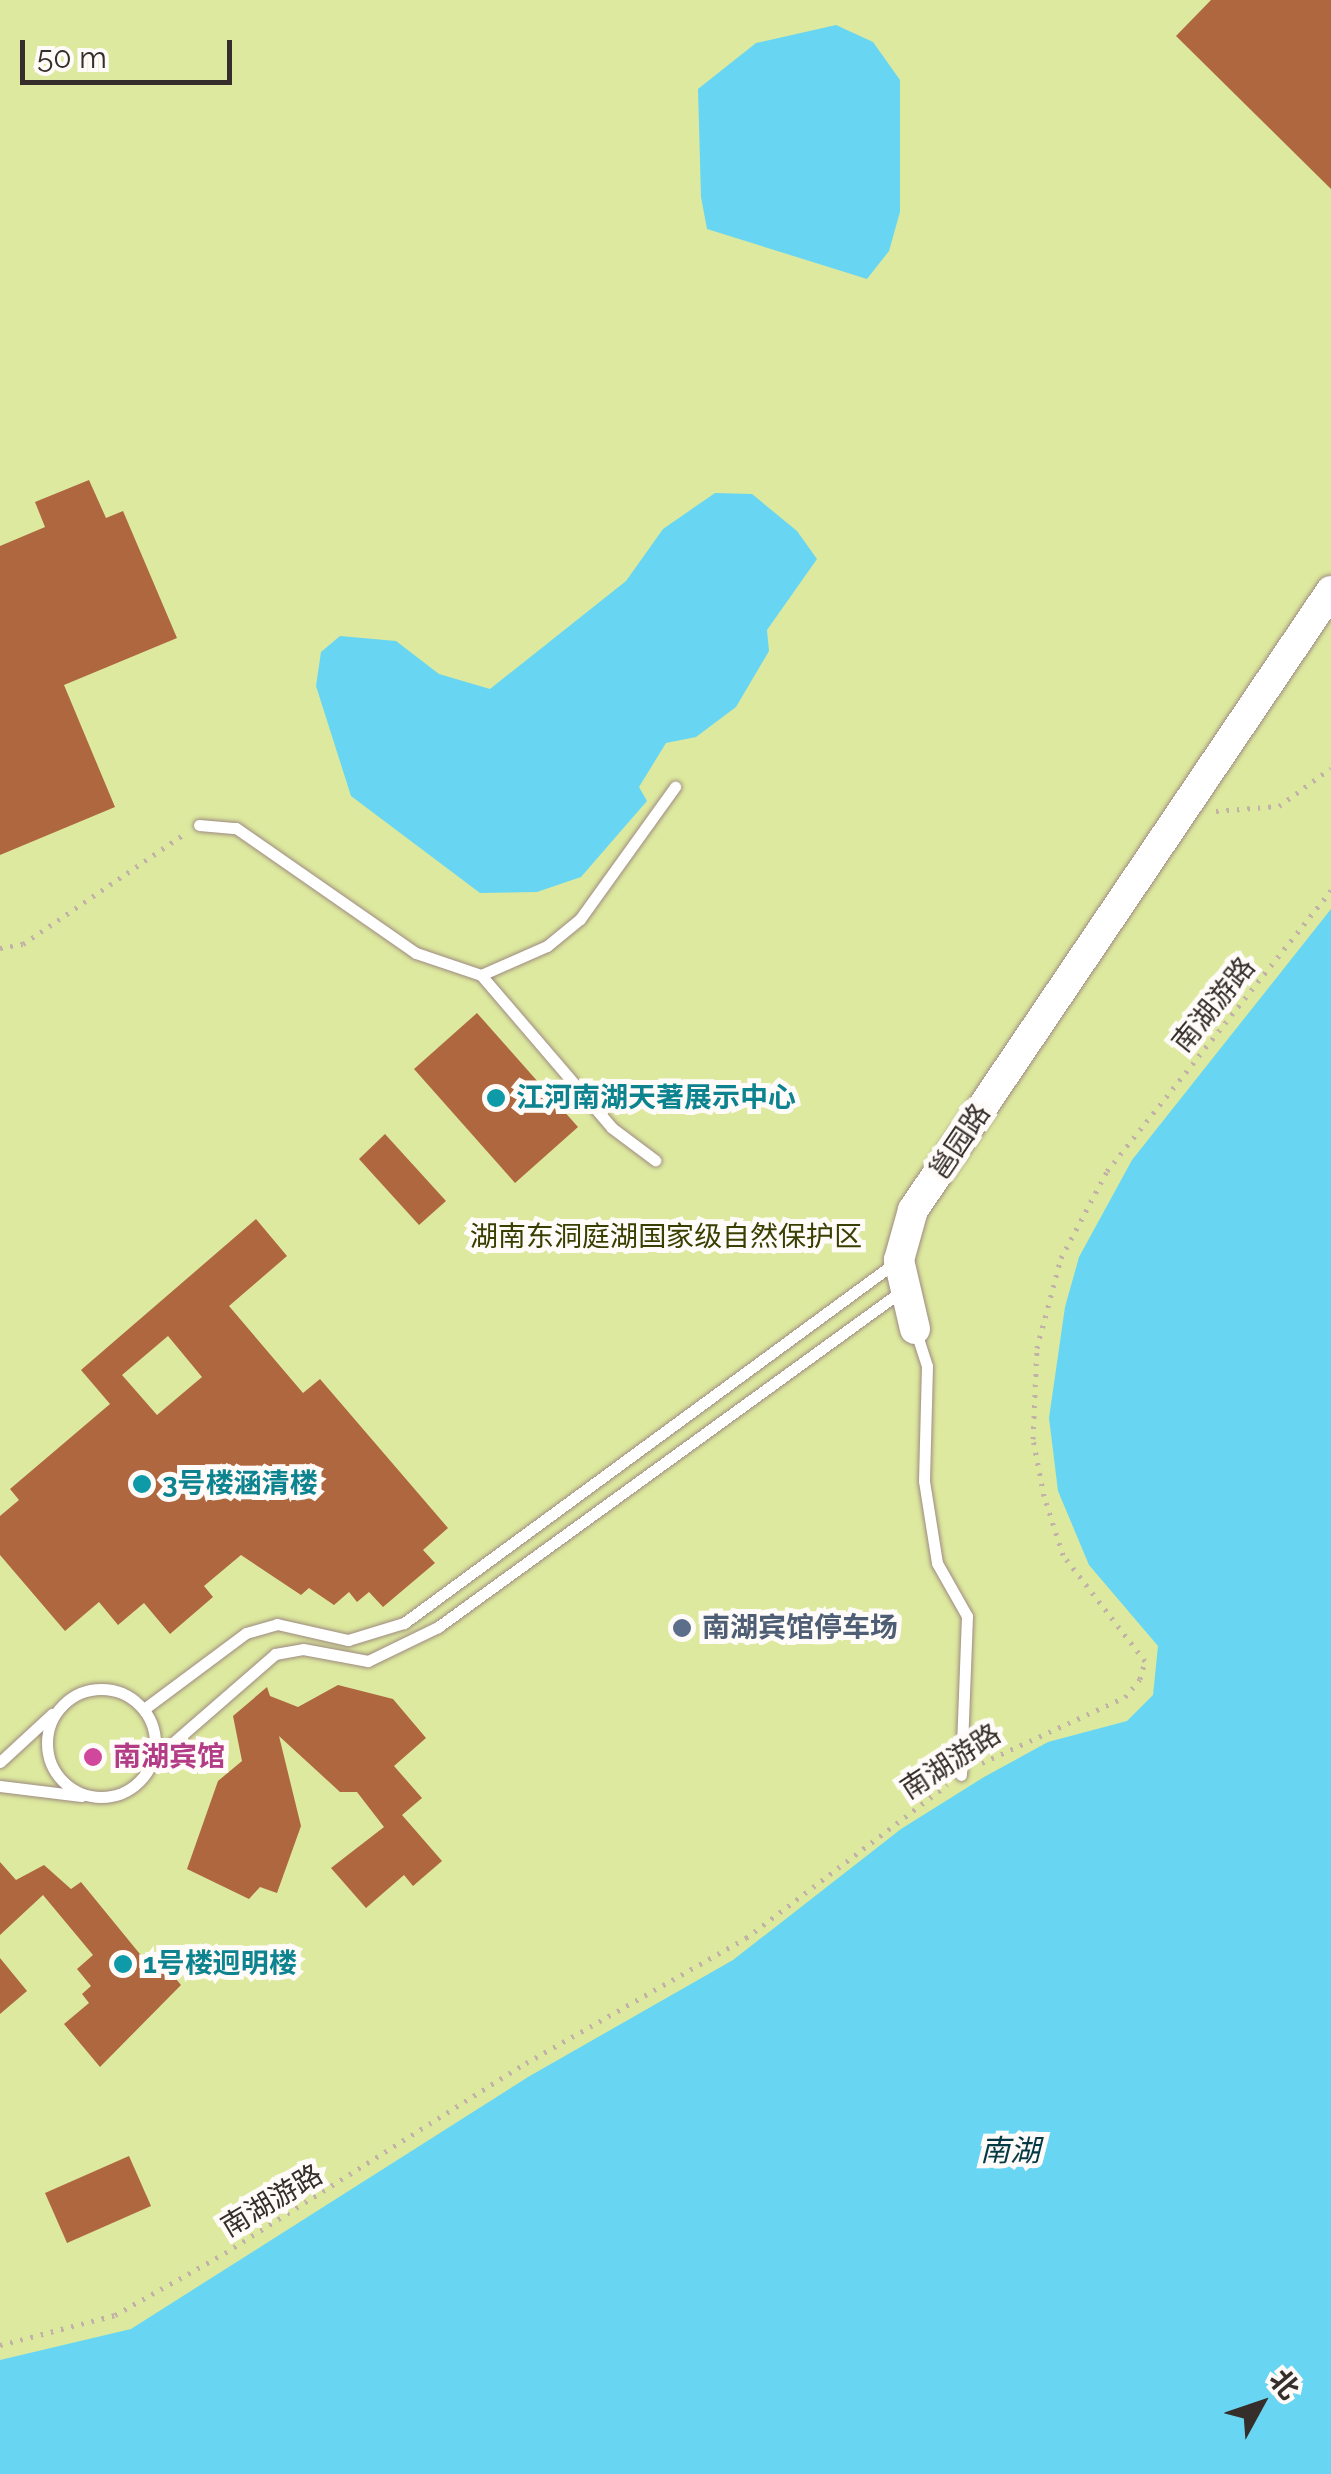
<!DOCTYPE html>
<html>
<head>
<meta charset="utf-8">
<style>
  body { margin:0 }
  #map { position:relative; width:1331px; height:2474px; overflow:hidden; background:#ffeadf; font-family:Raleway,"Noto Sans SC",sans-serif }
  div>[style] { position:absolute }
  .green>* { inset:0; background:#dde99e }
  .water>* { inset:0; background:#68d6f2 }
  .building>* { inset:0; background:#af673f }
  .path>* { height:5px; margin-top:-2.5px; transform-origin:0; background:repeating-linear-gradient(90deg,#c2b1a8 0 2.5px,transparent 0 10.5px) }
  .roads { filter:drop-shadow(0 0 2px #9e8a81) drop-shadow(0 0 2px #9e8a81) }
  .service>* { height:11px; margin:-5.5px; padding:0 5.5px; transform-origin:5.5px; border-radius:5.5px; background:#fff }
  .service>.ring { margin:-5.5px; padding:0; box-sizing:content-box; background:none; border:11px solid #fff; border-radius:50% }
  .tertiary>* { height:30px; margin:-15px; padding:0 15px; transform-origin:15px; border-radius:15px; background:#fff }
  .dots>* { width:28px; height:28px; translate:-50% -50%; box-sizing:border-box; border:5px solid #fffbf8; border-radius:50% }
  span { translate:-50% -50%; white-space:nowrap; text-align:center; line-height:1.15; -webkit-text-stroke:10px #fffbf8; paint-order:stroke }
  .street-label { font-size:28px; color:#362e2a }
  .culture-label { font-size:28px; color:#0d838f; font-weight:700 }
  .left { translate:0 -50%; text-align:left }
  .park-label { font-size:28px; color:#383f00 }
  .service-label { font-size:28px; color:#4e5e75; font-weight:700 }
  .hotel-label { font-size:28px; color:#b23c85; font-weight:700 }
  .water-label { font-size:30px; color:#043945; font-style:italic }
  .north { position:absolute; left:1211px; top:2354px; width:100px; height:100px; -webkit-text-stroke:8px #fffbf8; paint-order:stroke; rotate:50deg; font-size:28px; font-weight:700; line-height:40px; text-align:center; color:#362e2a }
  .north::after { content:''; display:block; margin:auto; width:35px; height:45px; background:#362e2a; clip-path:polygon(50% 0,100% 100%,50% 72%,0 100%) }
  .scale { position:absolute; left:20px; top:40px; width:212px; height:45px; box-sizing:border-box; border:5px solid #362e2a; border-top:0; padding-left:12px; font-size:30px; line-height:35px; white-space:nowrap; color:#362e2a; -webkit-text-stroke:8px #fffbf8; paint-order:stroke }
</style>
</head>
<body>
<div id="map">
  <div class="green">
    <i style="clip-path:polygon(0 0,1331px 0,1331px 2474px,0 2474px)"></i>
  </div>
  <div class="water">
    <i style="clip-path:polygon(836px 25px,873px 42px,900px 80px,900px 212px,889px 251px,867px 279px,707px 229px,701px 197px,698px 89px,756px 43px)"></i>
    <i style="clip-path:polygon(715px 493px,752px 494px,797px 531px,817px 559px,767px 630px,769px 651px,736px 707px,696px 737px,666px 743px,639px 787px,647px 801px,581px 877px,537px 892px,480px 893px,351px 796px,316px 686px,321px 652px,340px 636px,396px 641px,439px 674px,490px 689px,626px 581px,663px 529px)"></i>
    <i style="clip-path:polygon(1331px 909px,1331px 2474px,0 2474px,0 2360px,131px 2329px,528px 2077px,733px 1960px,901px 1829px,984px 1777px,1048px 1742px,1127px 1721px,1153px 1695px,1158px 1646px,1089px 1565px,1058px 1491px,1049px 1418px,1065px 1307px,1079px 1257px,1132px 1160px)"></i>
  </div>
  <div class="building">
    <i style="clip-path:polygon(1211px 0,1331px 0,1331px 189px,1176px 36px)"></i>
    <i style="clip-path:polygon(89px 480px,106px 518px,123px 511px,177px 638px,64px 685px,115px 807px,0 855px,0 546px,45px 527px,35px 502px)"></i>
    <i style="clip-path:polygon(477px 1013px,578px 1127px,515px 1183px,414px 1069px)"></i>
    <i style="clip-path:polygon(385px 1134px,446px 1201px,419px 1225px,359px 1159px)"></i>
    <i style="clip-path:polygon(evenodd,256px 1219px,287px 1256px,229px 1306px,303px 1393px,320px 1379px,448px 1528px,423px 1550px,435px 1563px,383px 1607px,369px 1592px,357px 1602px,349px 1592px,334px 1605px,309px 1588px,301px 1595px,241px 1555px,204px 1586px,213px 1597px,170px 1634px,144px 1603px,118px 1625px,99px 1602px,65px 1631px,0 1555px,0 1516px,19px 1500px,10px 1489px,110px 1404px,81px 1370px,256px 1219px,168px 1336px,202px 1377px,157px 1415px,122px 1375px,168px 1336px)"></i>
    <i style="clip-path:polygon(338px 1685px,393px 1699px,426px 1738px,394px 1766px,422px 1798px,402px 1815px,442px 1861px,413px 1886px,404px 1875px,366px 1908px,331px 1868px,384px 1827px,357px 1792px,340px 1792px,279px 1736px,301px 1826px,277px 1893px,260px 1887px,249px 1899px,187px 1869px,218px 1781px,242px 1761px,233px 1716px,267px 1687px,270px 1696px,298px 1707px)"></i>
    <i style="clip-path:polygon(0 1862px,16px 1880px,44px 1865px,71px 1889px,81px 1882px,144px 1959px,154px 1952px,181px 1985px,100px 2067px,64px 2024px,89px 2003px,82px 1994px,91px 1986px,77px 1969px,93px 1955px,43px 1895px,0 1935px)"></i>
    <i style="clip-path:polygon(0 1958px,27px 1991px,0 2014px)"></i>
    <i style="clip-path:polygon(129px 2156px,151px 2206px,67px 2243px,45px 2193px)"></i>
  </div>
  <div class="path">
    <i style="left:1216px;top:811px;width:63px;rotate:-4.5deg"></i>
    <i style="left:1279px;top:806px;width:64px;rotate:-36.2deg"></i>
    <i style="left:0;top:948px;width:23px;rotate:-10deg"></i>
    <i style="left:23px;top:944px;width:194px;rotate:-34.3deg"></i>
    <i style="left:982px;top:1763px;width:157px;rotate:-24.8deg"></i>
    <i style="left:1125px;top:1697px;width:23px;rotate:-50deg"></i>
    <i style="left:1140px;top:1679px;width:19px;rotate:-74deg"></i>
    <i style="left:1145px;top:1661px;width:134px;rotate:-127.7deg"></i>
    <i style="left:1063px;top:1555px;width:62px;rotate:-107.9deg"></i>
    <i style="left:1044px;top:1496px;width:58px;rotate:-100.9deg"></i>
    <i style="left:1033px;top:1439px;width:91px;rotate:-87.5deg"></i>
    <i style="left:1037px;top:1348px;width:93px;rotate:-75.1deg"></i>
    <i style="left:1061px;top:1258px;width:98px;rotate:-62.1deg"></i>
    <i style="left:1107px;top:1171px;width:359px;rotate:-51.4deg"></i>
    <i style="left:0;top:2345px;width:119px;rotate:-14.6deg"></i>
    <i style="left:115px;top:2315px;width:126px;rotate:-29.4deg"></i>
    <i style="left:225px;top:2253px;width:356px;rotate:-32.3deg"></i>
    <i style="left:526px;top:2063px;width:253px;rotate:-29.6deg"></i>
    <i style="left:746px;top:1938px;width:253px;rotate:-37.3deg"></i>
  </div>
  <div class="roads">
    <div class="service">
      <i style="left:199px;top:825px;width:37px;rotate:5deg"></i>
      <i style="left:236px;top:828px;width:219px;rotate:34.8deg"></i>
      <i style="left:416px;top:953px;width:69px;rotate:18.7deg"></i>
      <i style="left:481px;top:975px;width:201px;rotate:49.4deg"></i>
      <i style="left:612px;top:1128px;width:54px;rotate:36.7deg"></i>
      <i style="left:481px;top:975px;width:72px;rotate:-23.7deg"></i>
      <i style="left:547px;top:946px;width:43px;rotate:-39.3deg"></i>
      <i style="left:580px;top:919px;width:163px;rotate:-54.3deg"></i>
      <i style="left:915px;top:1329px;width:39px;rotate:72deg"></i>
      <i style="left:927px;top:1366px;width:115px;rotate:91.5deg"></i>
      <i style="left:924px;top:1481px;width:83px;rotate:81deg"></i>
      <i style="left:937px;top:1563px;width:61px;rotate:60.5deg"></i>
      <i style="left:967px;top:1616px;width:159px;rotate:92.2deg"></i>
      <i class="ring" style="left:47px;top:1689px;width:97px;height:97px"></i>
      <i style="left:144px;top:1709px;width:127px;rotate:-36.7deg"></i>
      <i style="left:246px;top:1633px;width:32px;rotate:-16deg"></i>
      <i style="left:277px;top:1624px;width:73px;rotate:12.7deg"></i>
      <i style="left:348px;top:1640px;width:59px;rotate:-16.9deg"></i>
      <i style="left:404px;top:1623px;width:610px;rotate:-36.27deg"></i>
      <i style="left:152px;top:1761px;width:163px;rotate:-41deg"></i>
      <i style="left:275px;top:1654px;width:28px;rotate:-10deg"></i>
      <i style="left:303px;top:1649px;width:66px;rotate:10.5deg"></i>
      <i style="left:368px;top:1661px;width:78px;rotate:-25.9deg"></i>
      <i style="left:438px;top:1627px;width:574px;rotate:-35.93deg"></i>
      <i style="left:0;top:1762px;width:71px;rotate:-42.7deg"></i>
      <i style="left:0;top:1786px;width:82px;rotate:7deg"></i>
    </div>
    <div class="tertiary">
      <i style="left:915px;top:1329px;width:71px;rotate:-103.1deg"></i>
      <i style="left:899px;top:1260px;width:52px;rotate:-74.4deg"></i>
      <i style="left:913px;top:1210px;width:747px;rotate:-55.97deg"></i>
    </div>
  </div>
  <div class="dots">
    <i style="left:496px;top:1098px;background:#0f9aa8"></i>
    <i style="left:142px;top:1484px;background:#0f9aa8"></i>
    <i style="left:682px;top:1628px;background:#5c6f8a"></i>
    <i style="left:93px;top:1757px;background:#d1479c"></i>
    <i style="left:123px;top:1964px;background:#0f9aa8"></i>
  </div>
  <div class="street-label">
    <span style="left:1214px;top:1005px;rotate:-51deg">南湖游路</span>
    <span style="left:960px;top:1142px;rotate:-56deg">邕园路</span>
    <span style="left:951px;top:1762px;rotate:-33deg">南湖游路</span>
    <span style="left:272px;top:2201px;rotate:-31deg">南湖游路</span>
  </div>
  <div class="culture-label">
    <span class="left" style="left:516px;top:1098px">江河南湖天著展示中心</span>
    <span class="left" style="left:162px;top:1484px">3号楼涵清楼</span>
    <span class="left" style="left:143px;top:1964px">1号楼迥明楼</span>
  </div>
  <div class="park-label">
    <span style="left:666px;top:1237px">湖南东洞庭湖国家级自然保护区</span>
  </div>
  <div class="service-label">
    <span class="left" style="left:702px;top:1628px">南湖宾馆停车场</span>
  </div>
  <div class="hotel-label">
    <span class="left" style="left:113px;top:1757px">南湖宾馆</span>
  </div>
  <div class="water-label">
    <span style="left:1010px;top:2151px">南湖</span>
  </div>
  <div class="north">北</div>
  <div class="scale">50 m</div>
</div>
</body>
</html>
